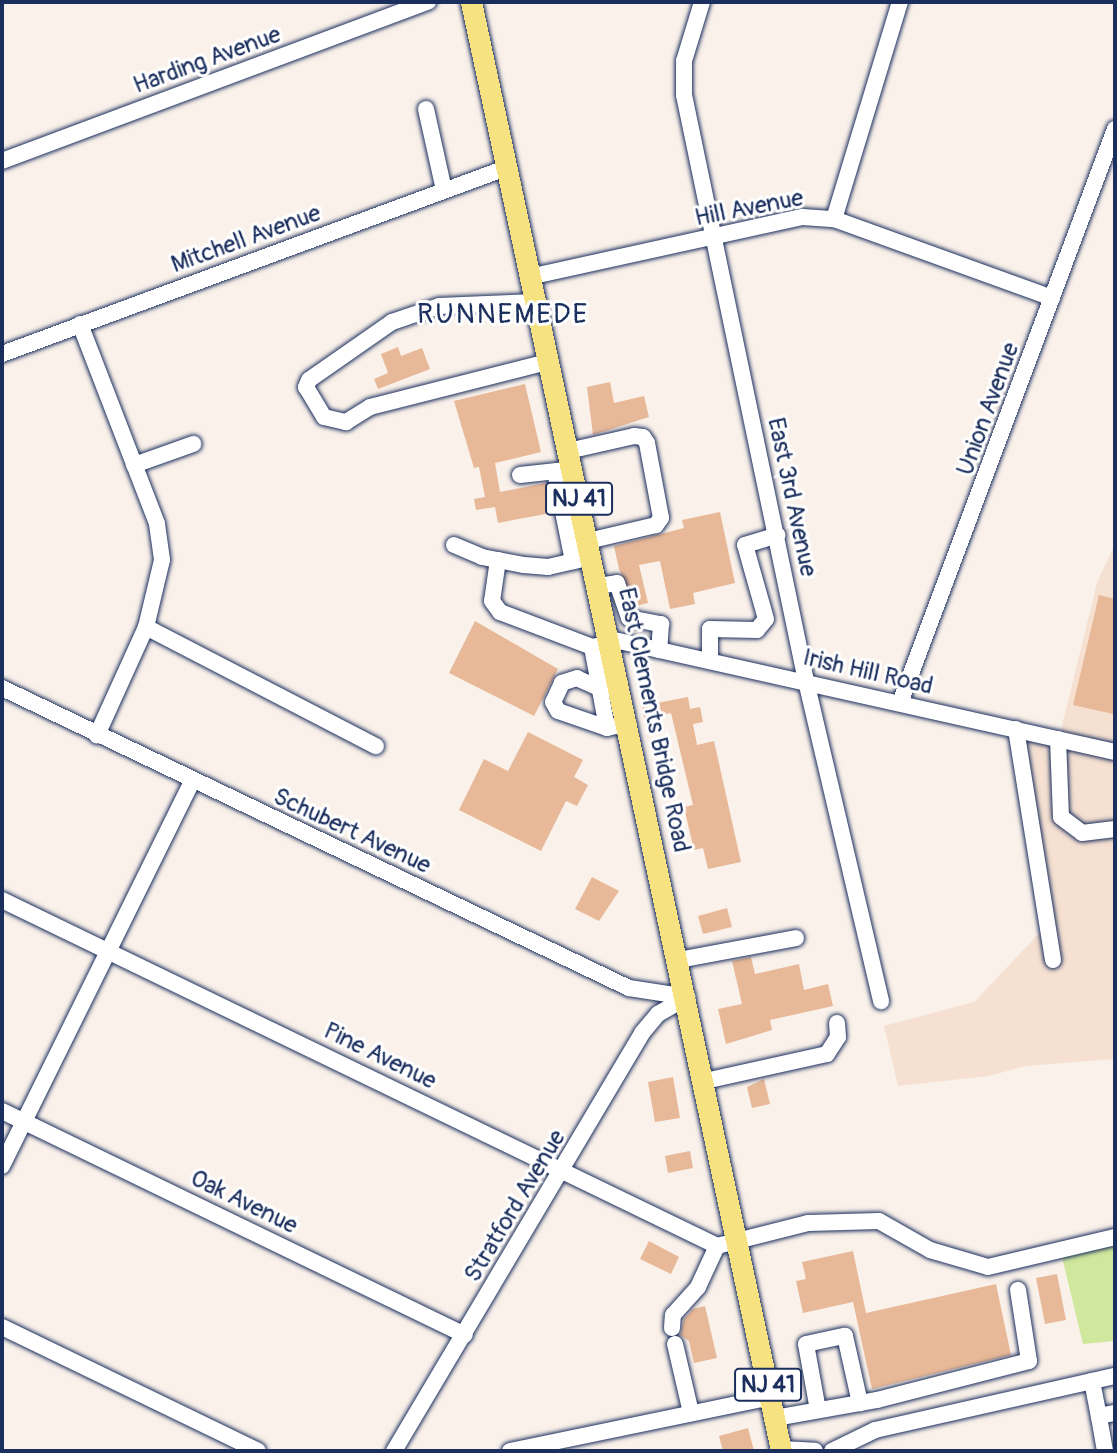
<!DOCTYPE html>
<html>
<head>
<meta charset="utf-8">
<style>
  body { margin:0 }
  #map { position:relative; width:1117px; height:1453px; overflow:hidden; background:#faf1ea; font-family:Pangolin,sans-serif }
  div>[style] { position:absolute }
  .built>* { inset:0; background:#f5e0d1 }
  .green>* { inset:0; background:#d0e89d }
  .building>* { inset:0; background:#e8b998 }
  .roads { filter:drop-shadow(0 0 2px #1b2f5e) drop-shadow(0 0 2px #1b2f5e) }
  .minor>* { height:16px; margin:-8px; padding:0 8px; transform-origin:8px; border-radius:8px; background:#fff }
  .major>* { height:21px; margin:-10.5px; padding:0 10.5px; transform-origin:10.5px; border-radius:10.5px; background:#f7e281 }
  span { translate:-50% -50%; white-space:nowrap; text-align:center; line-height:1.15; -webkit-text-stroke:6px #fff; paint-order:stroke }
  .shield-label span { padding:2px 5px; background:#fff; border:2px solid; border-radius:5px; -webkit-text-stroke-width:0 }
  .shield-label { font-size:23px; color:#1b2f5e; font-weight:700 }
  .street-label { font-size:24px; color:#1b2f5e }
  .quarter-label { font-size:28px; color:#1b2f5e; letter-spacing:2px }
  .frame { position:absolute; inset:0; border:4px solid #1b2f5e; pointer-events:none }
</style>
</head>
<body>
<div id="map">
  <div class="built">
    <i style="clip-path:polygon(1115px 544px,1115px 1059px,1025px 1066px,989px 1076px,898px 1086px,884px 1026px,974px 1002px,1050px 922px,1013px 726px,1060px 734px,1097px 583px)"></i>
  </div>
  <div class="green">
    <i style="clip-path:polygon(1115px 1241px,1115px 1341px,1083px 1344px,1060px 1249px)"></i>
  </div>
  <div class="building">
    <i style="clip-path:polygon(398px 347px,401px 356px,422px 348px,430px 369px,378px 389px,374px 379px,388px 373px,381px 354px)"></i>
    <i style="clip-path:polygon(610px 382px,614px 403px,644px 396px,649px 417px,593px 435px,587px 387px)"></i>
    <i style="clip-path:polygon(525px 384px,541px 452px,495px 463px,500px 492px,545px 483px,551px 513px,498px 523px,495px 507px,476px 510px,474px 499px,485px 497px,479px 467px,474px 468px,454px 401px)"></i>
    <i style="clip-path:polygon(720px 512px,735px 583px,693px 593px,695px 604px,670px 609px,660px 561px,639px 565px,648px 603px,636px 606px,619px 569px,614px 546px,684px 528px,682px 520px)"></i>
    <i style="clip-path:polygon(1099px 595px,1115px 599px,1113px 714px,1073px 705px)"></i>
    <i style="clip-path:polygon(475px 621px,558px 669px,534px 716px,449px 673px)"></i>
    <i style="clip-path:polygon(655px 692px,657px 703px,688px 697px,690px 709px,700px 707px,703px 722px,693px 724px,697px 745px,714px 741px,741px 862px,708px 869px,703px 848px,694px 850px,684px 807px,693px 805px,671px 713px,644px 718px,640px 695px)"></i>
    <i style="clip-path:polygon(528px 732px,583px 760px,574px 777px,588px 785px,577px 806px,566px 801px,541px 851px,459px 810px,484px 759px,508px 771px)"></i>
    <i style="clip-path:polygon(592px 877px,619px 891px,599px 921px,575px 909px)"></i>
    <i style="clip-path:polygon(727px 908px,732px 927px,703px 934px,698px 916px)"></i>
    <i style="clip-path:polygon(751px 957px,755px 974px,799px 964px,804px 990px,828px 984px,833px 1006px,770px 1020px,772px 1030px,726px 1044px,718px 1009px,742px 1004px,732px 961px)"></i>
    <i style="clip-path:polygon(673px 1077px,680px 1118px,655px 1122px,648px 1082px)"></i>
    <i style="clip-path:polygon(764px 1079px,770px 1104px,752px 1108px,747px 1087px)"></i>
    <i style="clip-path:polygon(690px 1151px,693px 1168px,668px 1173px,665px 1156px)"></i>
    <i style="clip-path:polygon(649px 1241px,679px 1257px,671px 1274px,640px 1259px)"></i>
    <i style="clip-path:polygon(853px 1251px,866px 1313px,996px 1284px,1011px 1355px,872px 1389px,853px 1302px,803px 1313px,796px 1281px,806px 1279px,802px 1262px)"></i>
    <i style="clip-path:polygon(1057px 1274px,1066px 1320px,1045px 1324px,1036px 1278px)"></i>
    <i style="clip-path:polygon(705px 1306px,717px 1358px,694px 1363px,689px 1341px,680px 1335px,684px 1319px,693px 1309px)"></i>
    <i style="clip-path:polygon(748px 1428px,754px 1451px,723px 1451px,719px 1436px)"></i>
  </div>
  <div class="roads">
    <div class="minor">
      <i style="left:702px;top:2px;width:62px;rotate:107deg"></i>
      <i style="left:684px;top:61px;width:34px;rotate:90deg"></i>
      <i style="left:684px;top:95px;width:599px;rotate:78.24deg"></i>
      <i style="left:806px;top:681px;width:329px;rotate:76.8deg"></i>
      <i style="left:426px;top:109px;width:83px;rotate:77.5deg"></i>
      <i style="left:2px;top:161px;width:455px;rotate:-20.5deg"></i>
      <i style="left:834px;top:219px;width:227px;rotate:-73.1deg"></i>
      <i style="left:529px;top:277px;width:280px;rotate:-12.4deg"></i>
      <i style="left:803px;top:217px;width:31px;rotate:4deg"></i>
      <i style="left:834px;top:219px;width:232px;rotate:19.9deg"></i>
      <i style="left:535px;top:302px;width:96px;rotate:177.6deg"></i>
      <i style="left:439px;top:306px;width:50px;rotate:161.2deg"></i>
      <i style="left:392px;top:322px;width:101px;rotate:145.1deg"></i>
      <i style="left:309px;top:380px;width:8px;rotate:113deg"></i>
      <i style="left:306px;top:387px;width:35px;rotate:59deg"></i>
      <i style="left:324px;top:417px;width:23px;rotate:13deg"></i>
      <i style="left:346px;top:422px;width:28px;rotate:-32deg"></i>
      <i style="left:370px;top:407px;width:184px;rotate:-14.2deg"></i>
      <i style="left:80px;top:324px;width:214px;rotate:68.9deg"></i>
      <i style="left:157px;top:524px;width:36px;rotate:82deg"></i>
      <i style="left:162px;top:560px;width:69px;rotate:103.4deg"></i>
      <i style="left:146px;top:627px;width:119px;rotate:114.4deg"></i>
      <i style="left:2px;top:354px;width:537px;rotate:-20.26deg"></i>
      <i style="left:568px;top:451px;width:68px;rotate:-12.8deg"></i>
      <i style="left:634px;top:436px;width:9px;rotate:6deg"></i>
      <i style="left:643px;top:437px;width:7px;rotate:56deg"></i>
      <i style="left:647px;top:443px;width:76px;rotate:79.4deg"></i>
      <i style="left:661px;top:518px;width:9px;rotate:126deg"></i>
      <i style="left:656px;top:525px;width:70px;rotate:166.8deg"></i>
      <i style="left:134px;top:465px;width:63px;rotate:-19.6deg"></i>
      <i style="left:555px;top:472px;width:91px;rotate:78.6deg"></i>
      <i style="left:520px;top:475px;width:46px;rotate:-6.2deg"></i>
      <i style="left:454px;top:545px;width:30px;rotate:23deg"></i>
      <i style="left:482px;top:557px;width:43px;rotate:10.8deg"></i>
      <i style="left:524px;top:565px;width:24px;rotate:5deg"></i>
      <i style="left:548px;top:567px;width:45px;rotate:-12.8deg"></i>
      <i style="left:498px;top:560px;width:41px;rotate:98.3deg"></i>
      <i style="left:492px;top:601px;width:14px;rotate:54deg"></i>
      <i style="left:500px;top:612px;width:98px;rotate:20.8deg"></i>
      <i style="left:592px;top:647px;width:19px;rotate:-12deg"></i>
      <i style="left:598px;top:586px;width:19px;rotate:-9deg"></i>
      <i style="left:617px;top:583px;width:37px;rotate:71deg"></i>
      <i style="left:629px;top:618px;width:33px;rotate:11deg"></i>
      <i style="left:661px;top:624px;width:26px;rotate:94deg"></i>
      <i style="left:146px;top:627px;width:259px;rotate:27.4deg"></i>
      <i style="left:610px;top:639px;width:517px;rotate:12.61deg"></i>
      <i style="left:592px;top:647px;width:82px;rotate:79.5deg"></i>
      <i style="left:710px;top:660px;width:31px;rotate:-90deg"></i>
      <i style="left:710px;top:629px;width:47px;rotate:1.2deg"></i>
      <i style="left:757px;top:630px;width:14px;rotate:-51deg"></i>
      <i style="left:766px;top:619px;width:77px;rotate:-105.8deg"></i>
      <i style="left:745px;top:545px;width:34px;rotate:-17deg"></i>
      <i style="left:620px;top:683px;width:22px;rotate:167deg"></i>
      <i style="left:599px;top:688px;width:24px;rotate:-156deg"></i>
      <i style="left:577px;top:678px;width:16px;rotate:162deg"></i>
      <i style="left:562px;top:683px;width:21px;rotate:115deg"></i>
      <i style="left:553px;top:702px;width:10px;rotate:61deg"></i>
      <i style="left:558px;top:711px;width:52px;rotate:19.1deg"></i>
      <i style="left:607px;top:728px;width:22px;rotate:-13deg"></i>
      <i style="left:2px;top:688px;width:695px;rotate:25.57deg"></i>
      <i style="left:629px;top:988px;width:59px;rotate:8.8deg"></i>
      <i style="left:900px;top:703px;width:613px;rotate:-69.47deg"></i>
      <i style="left:1016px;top:729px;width:234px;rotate:80.9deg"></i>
      <i style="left:1058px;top:739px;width:78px;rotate:87.8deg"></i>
      <i style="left:1061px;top:817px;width:26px;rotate:37deg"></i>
      <i style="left:1082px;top:833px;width:33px;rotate:-7deg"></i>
      <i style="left:2px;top:900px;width:794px;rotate:25.82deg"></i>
      <i style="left:717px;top:1246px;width:94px;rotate:-14.2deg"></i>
      <i style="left:808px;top:1223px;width:71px;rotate:-1.6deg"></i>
      <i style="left:879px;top:1221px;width:59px;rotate:29.6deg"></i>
      <i style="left:930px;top:1250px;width:60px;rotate:16.3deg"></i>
      <i style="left:988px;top:1267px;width:130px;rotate:-13.3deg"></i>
      <i style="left:679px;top:960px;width:119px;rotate:-10.6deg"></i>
      <i style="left:705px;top:1081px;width:125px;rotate:-12.5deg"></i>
      <i style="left:827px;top:1054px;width:20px;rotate:-57deg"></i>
      <i style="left:838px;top:1037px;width:14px;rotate:-94deg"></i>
      <i style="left:2px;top:1111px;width:514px;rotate:25.82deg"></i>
      <i style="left:2px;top:1166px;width:431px;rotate:-63.7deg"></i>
      <i style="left:2px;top:1327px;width:284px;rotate:25.8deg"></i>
      <i style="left:672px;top:1328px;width:13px;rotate:-86deg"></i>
      <i style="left:673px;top:1315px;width:38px;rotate:-48deg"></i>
      <i style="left:698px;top:1287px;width:45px;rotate:-65.1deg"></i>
      <i style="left:675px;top:1344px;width:71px;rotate:76.9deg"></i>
      <i style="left:1092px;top:1381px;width:36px;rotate:79deg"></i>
      <i style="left:818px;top:1410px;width:67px;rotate:-100.3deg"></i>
      <i style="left:806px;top:1344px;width:40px;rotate:-12deg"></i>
      <i style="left:845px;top:1336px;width:69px;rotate:77.4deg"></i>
      <i style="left:775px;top:1418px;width:104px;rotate:-10deg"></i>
      <i style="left:877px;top:1400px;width:157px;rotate:-14.4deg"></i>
      <i style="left:1029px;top:1361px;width:72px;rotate:-98.8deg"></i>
      <i style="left:781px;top:1449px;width:34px;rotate:3deg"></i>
      <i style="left:394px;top:1451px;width:486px;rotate:-59.3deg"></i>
      <i style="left:642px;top:1033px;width:25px;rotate:-50deg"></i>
      <i style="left:658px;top:1014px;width:34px;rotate:-30deg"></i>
      <i style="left:510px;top:1451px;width:266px;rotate:-11.7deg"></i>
      <i style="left:832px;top:1451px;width:48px;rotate:-26deg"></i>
      <i style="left:875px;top:1430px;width:246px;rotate:-12.7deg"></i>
      <i style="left:1105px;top:1451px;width:36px;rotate:-100deg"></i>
      <i style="left:1099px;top:1416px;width:16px;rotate:-11deg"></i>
    </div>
    <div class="major">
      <i style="left:471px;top:2px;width:1482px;rotate:77.92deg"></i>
    </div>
  </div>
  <div class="shield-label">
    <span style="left:579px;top:499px">NJ 41</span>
    <span style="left:768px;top:1385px">NJ 41</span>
  </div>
  <div class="street-label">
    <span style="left:207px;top:60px;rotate:-20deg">Harding Avenue</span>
    <span style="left:749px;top:208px;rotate:-11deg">Hill Avenue</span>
    <span style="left:246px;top:239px;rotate:-20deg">Mitchell Avenue</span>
    <span style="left:988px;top:409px;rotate:-70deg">Union Avenue</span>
    <span style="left:792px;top:497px;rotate:78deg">East 3rd Avenue</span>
    <span style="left:868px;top:672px;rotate:13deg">Irish Hill Road</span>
    <span style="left:654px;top:720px;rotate:78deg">East Clements Bridge Road</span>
    <span style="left:352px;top:831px;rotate:25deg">Schubert Avenue</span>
    <span style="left:380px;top:1056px;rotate:26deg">Pine Avenue</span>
    <span style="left:244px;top:1202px;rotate:26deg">Oak Avenue</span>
    <span style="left:515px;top:1206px;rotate:-59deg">Stratford Avenue</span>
  </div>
  <div class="quarter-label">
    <span style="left:503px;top:315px">RUNNEMEDE</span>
  </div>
  <div class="frame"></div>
</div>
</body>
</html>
